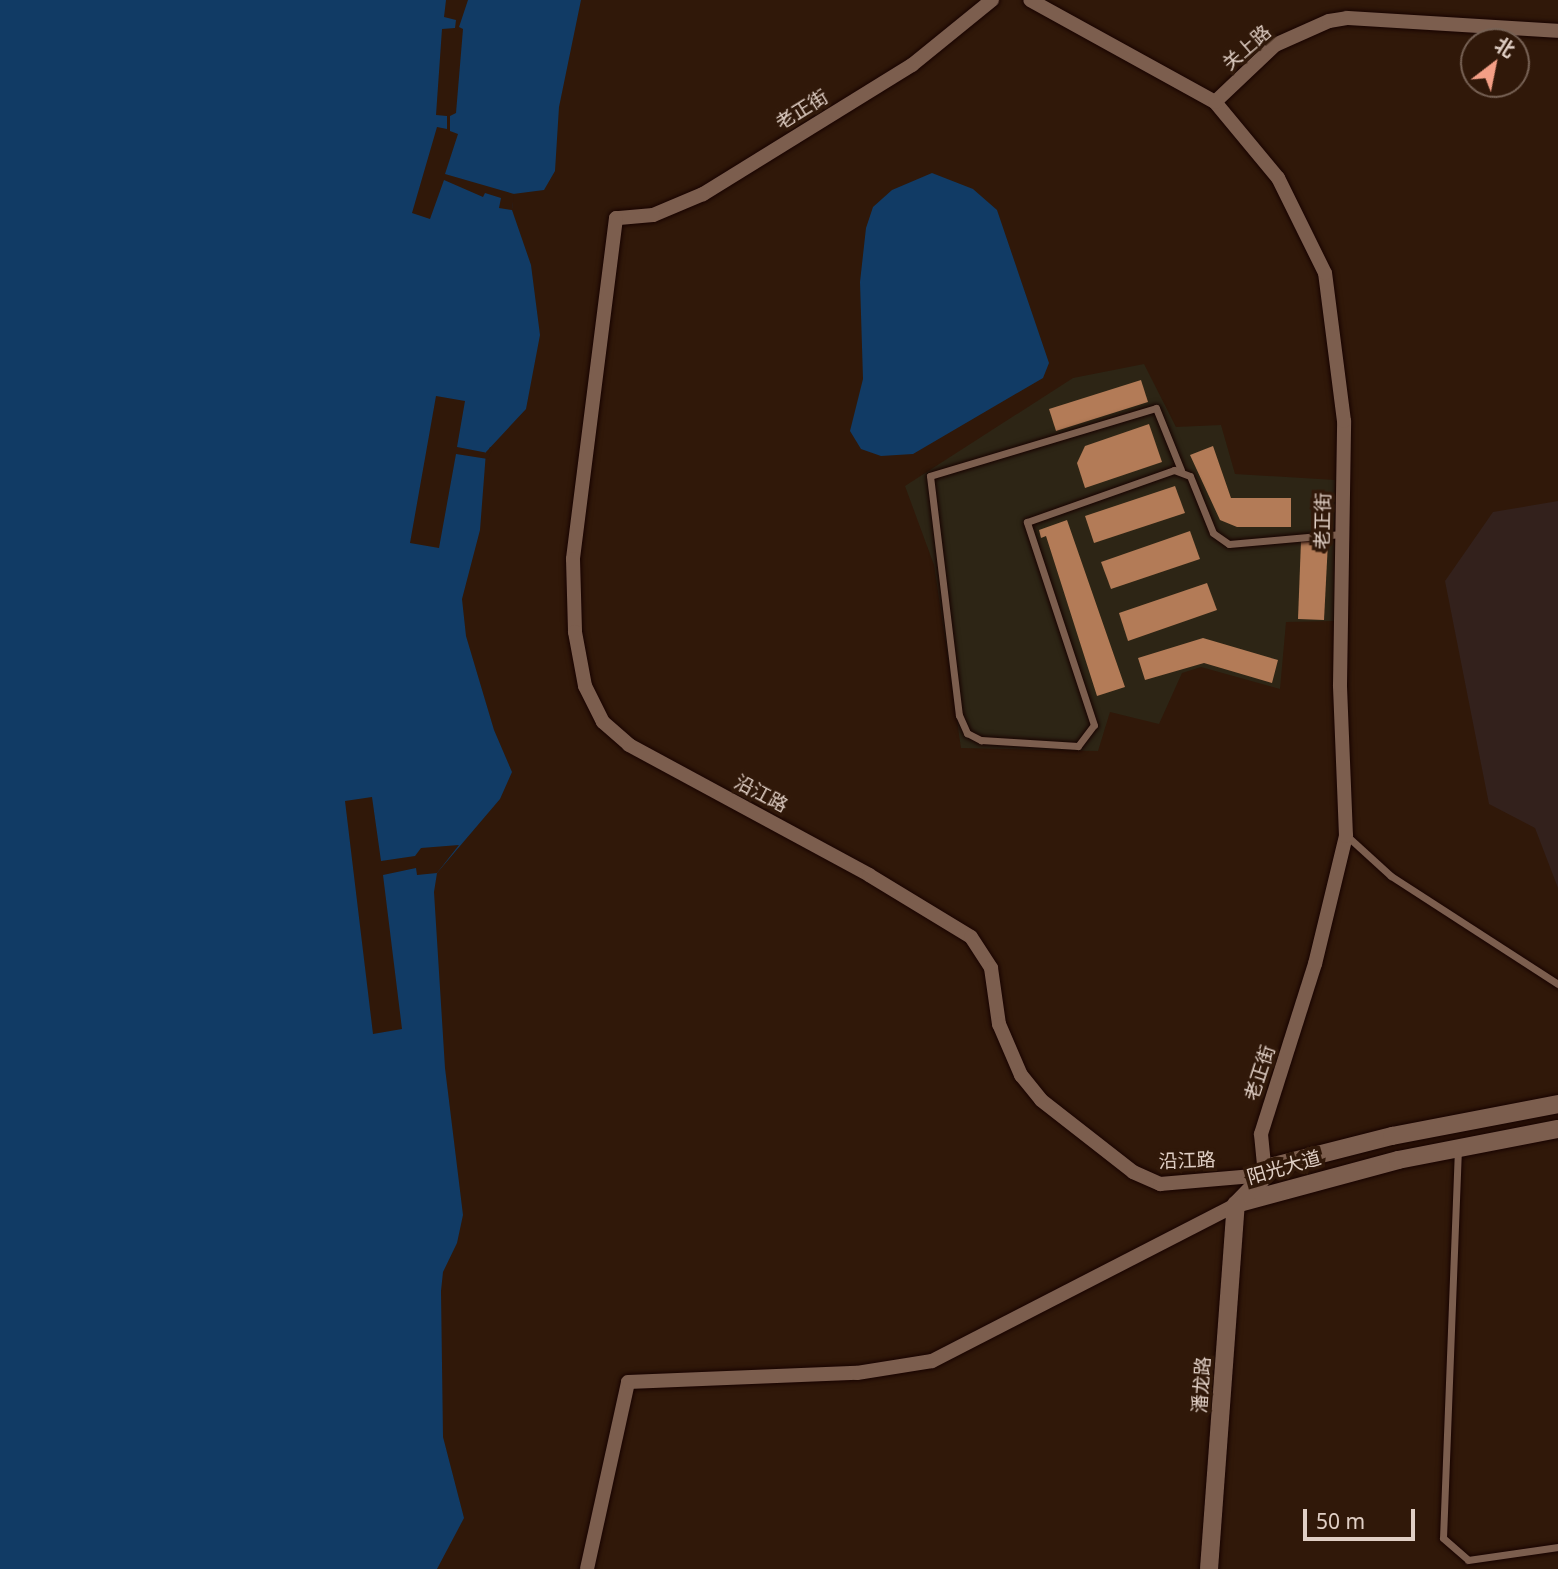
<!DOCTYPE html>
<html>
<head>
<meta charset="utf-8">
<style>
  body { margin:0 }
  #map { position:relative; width:1558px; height:1569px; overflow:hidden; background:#301809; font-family:"Noto Sans","Noto Sans SC",sans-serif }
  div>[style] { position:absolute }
  .commercial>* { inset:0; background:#2d2515 }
  .education>* { inset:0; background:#33211c }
  .water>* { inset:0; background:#113b65 }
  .pier>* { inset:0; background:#301809 }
  .building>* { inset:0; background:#b37b57 }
  .roads { filter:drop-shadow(0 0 2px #170300) drop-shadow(0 0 2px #170300) }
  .lane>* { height:7px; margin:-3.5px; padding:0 3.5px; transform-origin:3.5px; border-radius:3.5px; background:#7c5e4e }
  .street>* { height:14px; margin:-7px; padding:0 7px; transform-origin:7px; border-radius:7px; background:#7c5e4e }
  .secondary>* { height:18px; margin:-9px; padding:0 9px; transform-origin:9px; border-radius:9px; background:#7c5e4e }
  span { translate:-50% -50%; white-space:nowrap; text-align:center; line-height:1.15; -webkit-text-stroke:7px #301809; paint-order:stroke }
  .street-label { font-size:19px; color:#e0cfc5 }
  .north { position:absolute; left:1460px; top:28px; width:70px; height:70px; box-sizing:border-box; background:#301809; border:2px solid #766154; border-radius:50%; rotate:32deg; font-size:19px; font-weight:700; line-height:28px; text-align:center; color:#e0cfc5 }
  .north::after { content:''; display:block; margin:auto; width:24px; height:32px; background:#f49f86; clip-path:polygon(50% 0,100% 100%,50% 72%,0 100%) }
  .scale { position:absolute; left:1303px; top:1509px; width:112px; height:32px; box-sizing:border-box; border:4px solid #e0cfc5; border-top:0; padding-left:9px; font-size:21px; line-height:24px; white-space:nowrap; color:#e0cfc5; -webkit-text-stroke:5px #301809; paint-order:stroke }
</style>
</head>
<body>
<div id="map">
  <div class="commercial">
    <i style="clip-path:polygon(1144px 364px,1176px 427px,1221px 425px,1235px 474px,1335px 480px,1334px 621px,1286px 622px,1280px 689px,1201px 667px,1182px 673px,1159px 724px,1110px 712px,1098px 751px,961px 748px,934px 565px,905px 486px,1073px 378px)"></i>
  </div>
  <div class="education">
    <i style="clip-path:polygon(1558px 501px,1558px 888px,1535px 828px,1489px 804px,1445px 581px,1493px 512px)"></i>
  </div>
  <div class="water">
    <i style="clip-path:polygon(0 0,581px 0,559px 107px,555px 171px,544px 190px,513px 194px,512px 210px,531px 265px,540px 335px,526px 409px,486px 452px,480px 530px,462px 599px,466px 636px,494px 730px,512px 772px,500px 799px,437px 873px,434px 892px,445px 1068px,463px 1215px,457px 1243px,443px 1272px,441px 1291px,443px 1437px,464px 1518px,437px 1569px,0 1569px)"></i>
    <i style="clip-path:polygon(932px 173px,973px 189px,997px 210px,1049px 363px,1043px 378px,913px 454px,881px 456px,861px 449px,850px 431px,863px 379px,860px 282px,866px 228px,873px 207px,892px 190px)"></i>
  </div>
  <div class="pier">
    <i style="clip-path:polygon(446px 0,468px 0,459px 27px,463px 29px,456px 113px,450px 116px,450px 131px,458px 134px,445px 174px,514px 194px,512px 210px,499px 208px,501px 198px,485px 193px,483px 197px,444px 180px,430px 219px,412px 213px,437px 127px,447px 129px,447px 116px,436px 115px,442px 29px,455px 28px,456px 20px,444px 17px)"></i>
    <i style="clip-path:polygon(436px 396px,465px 401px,457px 447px,488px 453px,490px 447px,493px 447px,488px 459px,456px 454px,439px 548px,410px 543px)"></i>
    <i style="clip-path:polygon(372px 797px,381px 861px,415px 856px,421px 848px,459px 845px,437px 873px,417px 875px,416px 868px,383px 875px,402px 1029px,373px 1034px,345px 801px)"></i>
  </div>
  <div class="building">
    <i style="clip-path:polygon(1141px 380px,1148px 402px,1056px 431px,1049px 409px)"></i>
    <i style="clip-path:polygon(1149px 424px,1162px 462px,1085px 488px,1077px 463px,1085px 446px)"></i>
    <i style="clip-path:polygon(1213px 446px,1231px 498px,1291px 498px,1291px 527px,1237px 527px,1220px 520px,1190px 455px)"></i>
    <i style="clip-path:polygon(1175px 486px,1185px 513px,1094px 543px,1085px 516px)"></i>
    <i style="clip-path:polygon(1067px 520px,1125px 687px,1097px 696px,1046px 536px,1041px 538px,1039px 530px)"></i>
    <i style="clip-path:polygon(1190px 531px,1200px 559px,1111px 589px,1101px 562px)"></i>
    <i style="clip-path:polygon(1301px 541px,1328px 542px,1324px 620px,1298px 619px)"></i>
    <i style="clip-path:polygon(1207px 583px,1217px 610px,1128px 641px,1119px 613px)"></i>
    <i style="clip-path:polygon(1203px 638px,1278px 660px,1272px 683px,1204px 663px,1145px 680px,1138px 658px)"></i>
  </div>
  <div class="roads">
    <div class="lane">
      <i style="left:1181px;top:470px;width:67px;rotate:-112deg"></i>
      <i style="left:1156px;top:408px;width:236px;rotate:163.3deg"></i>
      <i style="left:930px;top:476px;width:241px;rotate:83.1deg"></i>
      <i style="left:959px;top:715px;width:20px;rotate:66deg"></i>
      <i style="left:967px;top:733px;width:16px;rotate:27deg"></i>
      <i style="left:981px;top:740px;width:97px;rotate:3.5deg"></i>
      <i style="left:1078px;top:746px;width:26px;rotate:-53deg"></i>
      <i style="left:1094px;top:725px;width:214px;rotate:-108.3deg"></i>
      <i style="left:1027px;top:522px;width:156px;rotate:-19.5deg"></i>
      <i style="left:1174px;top:470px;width:17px;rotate:21deg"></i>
      <i style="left:1190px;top:476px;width:61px;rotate:68deg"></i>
      <i style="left:1213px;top:533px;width:19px;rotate:35deg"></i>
      <i style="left:1229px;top:544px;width:113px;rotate:-5.1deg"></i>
      <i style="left:1347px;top:836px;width:59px;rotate:42.3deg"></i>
      <i style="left:1391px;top:876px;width:199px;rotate:32.9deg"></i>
      <i style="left:1458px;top:1148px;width:390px;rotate:92.2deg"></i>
      <i style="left:1443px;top:1538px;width:33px;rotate:41deg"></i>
      <i style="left:1468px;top:1560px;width:91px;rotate:-8.2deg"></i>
    </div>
    <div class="street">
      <i style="left:992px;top:0;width:103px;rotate:140.9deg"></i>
      <i style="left:912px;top:65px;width:246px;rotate:148.3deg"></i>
      <i style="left:703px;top:194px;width:54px;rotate:157.2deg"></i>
      <i style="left:653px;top:215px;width:37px;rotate:175deg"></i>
      <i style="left:616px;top:218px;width:344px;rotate:97.2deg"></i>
      <i style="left:573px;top:559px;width:73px;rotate:88.4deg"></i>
      <i style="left:575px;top:632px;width:55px;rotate:79.5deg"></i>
      <i style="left:585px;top:686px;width:40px;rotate:63.4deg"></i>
      <i style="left:603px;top:722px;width:35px;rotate:41deg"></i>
      <i style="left:629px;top:745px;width:273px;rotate:28.4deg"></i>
      <i style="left:869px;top:875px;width:119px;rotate:31.3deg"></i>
      <i style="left:971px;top:937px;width:37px;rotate:57deg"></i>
      <i style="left:991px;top:968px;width:57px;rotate:81.9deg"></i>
      <i style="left:999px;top:1024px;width:56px;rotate:66.7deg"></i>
      <i style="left:1021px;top:1075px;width:32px;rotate:51deg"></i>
      <i style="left:1041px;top:1100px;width:117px;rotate:38deg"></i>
      <i style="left:1133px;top:1172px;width:30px;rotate:24deg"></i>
      <i style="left:1160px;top:1184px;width:105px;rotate:-4.9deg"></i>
      <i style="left:1265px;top:1175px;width:41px;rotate:-95.6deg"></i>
      <i style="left:1261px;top:1134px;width:178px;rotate:-72.4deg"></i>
      <i style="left:1315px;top:964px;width:132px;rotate:-76.4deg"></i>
      <i style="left:1346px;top:836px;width:151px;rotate:-92.3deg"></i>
      <i style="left:1340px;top:685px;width:264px;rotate:-89.1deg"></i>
      <i style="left:1344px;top:421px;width:149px;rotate:-97.3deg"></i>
      <i style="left:1325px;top:273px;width:106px;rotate:-116.3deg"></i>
      <i style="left:1278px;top:178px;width:99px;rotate:-129.7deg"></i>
      <i style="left:1215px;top:102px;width:211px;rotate:-151.1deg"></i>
      <i style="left:1215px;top:102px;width:83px;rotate:-43.5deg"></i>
      <i style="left:1275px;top:45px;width:59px;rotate:-24deg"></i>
      <i style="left:1329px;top:21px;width:18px;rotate:-9deg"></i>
      <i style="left:1347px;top:18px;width:211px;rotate:3.5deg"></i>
      <i style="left:587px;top:1569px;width:191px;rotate:-77.6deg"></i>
      <i style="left:628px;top:1382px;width:229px;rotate:-2.3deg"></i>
      <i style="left:857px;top:1373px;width:76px;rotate:-9.1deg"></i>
      <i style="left:932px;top:1361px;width:342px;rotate:-27.2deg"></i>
    </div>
    <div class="secondary">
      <i style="left:1239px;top:1203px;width:165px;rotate:-15.1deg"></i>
      <i style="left:1398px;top:1160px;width:163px;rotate:-11deg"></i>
      <i style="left:1236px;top:1205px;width:54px;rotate:-45.7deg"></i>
      <i style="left:1274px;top:1166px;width:122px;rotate:-14.3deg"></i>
      <i style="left:1392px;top:1136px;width:169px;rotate:-10.9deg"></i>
      <i style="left:1209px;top:1569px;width:365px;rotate:-85.8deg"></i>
    </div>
  </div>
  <div class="street-label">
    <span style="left:1247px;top:48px;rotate:-41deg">关上路</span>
    <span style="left:802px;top:110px;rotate:-32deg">老正街</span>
    <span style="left:1323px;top:521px;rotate:-89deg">老正街</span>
    <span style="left:761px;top:794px;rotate:28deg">沿江路</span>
    <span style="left:1260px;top:1073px;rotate:-72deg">老正街</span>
    <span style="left:1187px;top:1161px;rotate:-2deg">沿江路</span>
    <span style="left:1284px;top:1168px;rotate:-16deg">阳光大道</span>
    <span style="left:1202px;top:1385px;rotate:-86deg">潘龙路</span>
  </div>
  <div class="north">北</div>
  <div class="scale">50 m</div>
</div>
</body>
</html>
